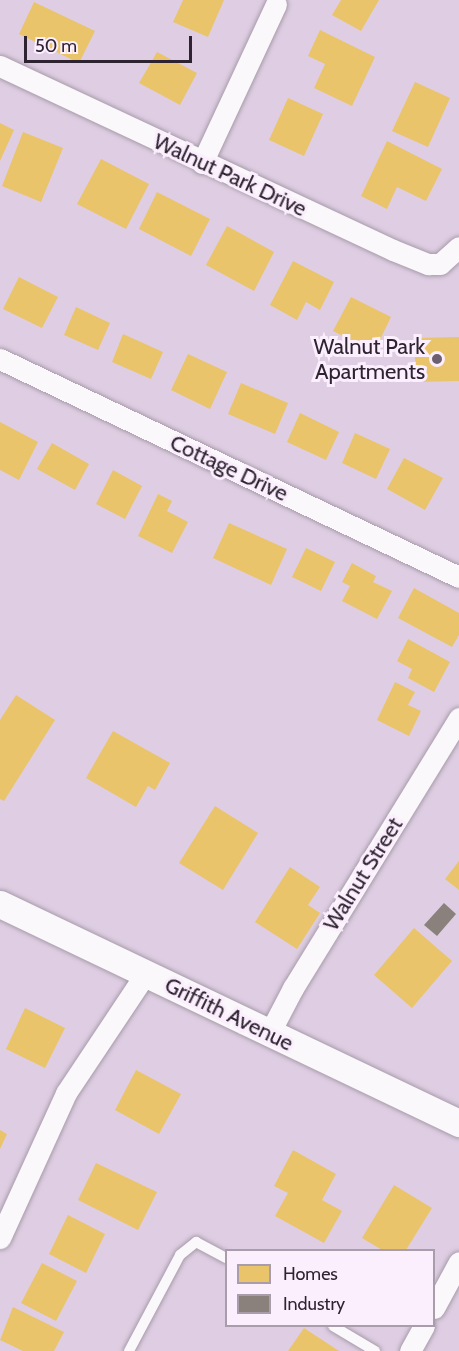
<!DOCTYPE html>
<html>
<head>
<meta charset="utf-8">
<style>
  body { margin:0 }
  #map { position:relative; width:459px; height:1351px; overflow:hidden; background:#dfcee3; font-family:Cabin,sans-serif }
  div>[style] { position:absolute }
  .homes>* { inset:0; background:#e9c46a }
  .industry>* { inset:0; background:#8a817c }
  .roads { filter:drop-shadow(0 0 2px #a79baa) drop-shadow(0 0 2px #a79baa) }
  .service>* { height:10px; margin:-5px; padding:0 5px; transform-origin:5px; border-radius:5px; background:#faf8fb }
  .minor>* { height:21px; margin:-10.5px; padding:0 10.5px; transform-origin:10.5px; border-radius:10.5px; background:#faf8fb }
  .tertiary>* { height:27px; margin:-13.5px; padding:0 13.5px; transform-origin:13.5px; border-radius:13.5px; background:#faf8fb }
  .dots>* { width:16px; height:16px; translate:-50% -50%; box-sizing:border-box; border:3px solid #fbeefd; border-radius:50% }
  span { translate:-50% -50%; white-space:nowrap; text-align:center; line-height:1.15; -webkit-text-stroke:6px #fbeefd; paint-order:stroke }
  .street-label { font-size:22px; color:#2e2331 }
  .poi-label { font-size:22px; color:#2e2331 }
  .right { translate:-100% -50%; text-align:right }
  .legend { position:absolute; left:225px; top:1249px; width:210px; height:78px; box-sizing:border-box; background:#fbeefd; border:2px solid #a99dab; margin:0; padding:8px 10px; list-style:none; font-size:18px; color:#2e2331 }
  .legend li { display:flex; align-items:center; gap:12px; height:30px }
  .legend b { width:30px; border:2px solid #a99dab }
  .scale { position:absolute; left:24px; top:36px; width:168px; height:27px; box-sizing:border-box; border:3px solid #2e2331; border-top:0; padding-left:8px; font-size:18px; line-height:21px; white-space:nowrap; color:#2e2331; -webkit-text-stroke:4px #fbeefd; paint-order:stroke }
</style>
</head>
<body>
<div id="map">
  <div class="homes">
    <i style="clip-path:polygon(183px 0,224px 0,208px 37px,173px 22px)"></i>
    <i style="clip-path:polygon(341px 0,379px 0,361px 31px,332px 15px)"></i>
    <i style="clip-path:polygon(34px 2px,95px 31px,79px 63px,19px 34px)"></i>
    <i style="clip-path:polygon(320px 30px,375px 57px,352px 106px,314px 88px,325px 64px,308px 56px)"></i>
    <i style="clip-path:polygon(157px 52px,197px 73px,180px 105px,139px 83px)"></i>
    <i style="clip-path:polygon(415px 82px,450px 98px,428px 147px,392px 131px)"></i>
    <i style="clip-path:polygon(288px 98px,323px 114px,304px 156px,269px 140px)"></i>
    <i style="clip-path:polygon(0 123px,14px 130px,0 161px)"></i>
    <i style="clip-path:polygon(23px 132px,63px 148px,41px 202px,2px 186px)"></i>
    <i style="clip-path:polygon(387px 141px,442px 169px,426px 201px,397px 187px,387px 209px,361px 196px)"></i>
    <i style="clip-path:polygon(101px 159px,149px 184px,126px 229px,77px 204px)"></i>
    <i style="clip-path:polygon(157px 192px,210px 219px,191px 256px,139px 229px)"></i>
    <i style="clip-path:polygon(227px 226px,274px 252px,254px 291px,206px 265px)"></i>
    <i style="clip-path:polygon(293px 261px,334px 282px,320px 310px,306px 302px,297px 320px,270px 305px)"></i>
    <i style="clip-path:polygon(19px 277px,58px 297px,42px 328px,3px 309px)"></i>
    <i style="clip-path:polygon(351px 297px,391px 317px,374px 352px,333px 331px)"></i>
    <i style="clip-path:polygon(76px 307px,110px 323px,98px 350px,64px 335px)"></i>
    <i style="clip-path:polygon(123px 334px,163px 352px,151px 379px,112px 362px)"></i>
    <i style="clip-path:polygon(459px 337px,459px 381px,416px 382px,414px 338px)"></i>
    <i style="clip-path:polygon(188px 354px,227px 372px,210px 409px,171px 390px)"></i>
    <i style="clip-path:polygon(241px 383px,288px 403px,275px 434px,228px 414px)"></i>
    <i style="clip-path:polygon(300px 413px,339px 432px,326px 460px,287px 442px)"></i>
    <i style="clip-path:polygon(0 422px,38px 442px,19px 480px,0 470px)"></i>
    <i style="clip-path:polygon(355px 433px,390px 449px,376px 479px,342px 463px)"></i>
    <i style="clip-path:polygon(52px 443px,89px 464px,75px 490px,37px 469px)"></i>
    <i style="clip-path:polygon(404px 458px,443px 478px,425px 510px,387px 489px)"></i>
    <i style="clip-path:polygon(113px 470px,142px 486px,125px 519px,96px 504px)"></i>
    <i style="clip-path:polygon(158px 494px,172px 501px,167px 511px,188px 522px,172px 553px,138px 536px)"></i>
    <i style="clip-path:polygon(229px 523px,287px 549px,271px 585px,213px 558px)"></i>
    <i style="clip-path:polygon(306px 548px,335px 562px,321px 591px,292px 577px)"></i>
    <i style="clip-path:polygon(352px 563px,376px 576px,373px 582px,392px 591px,377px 619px,342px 601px,350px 586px,342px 582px)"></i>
    <i style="clip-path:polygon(414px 588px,459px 613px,459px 635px,452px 647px,398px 618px)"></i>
    <i style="clip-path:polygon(408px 639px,450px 662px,434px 692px,408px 678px,412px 669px,397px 661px)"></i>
    <i style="clip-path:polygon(395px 682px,415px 692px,408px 705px,421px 711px,409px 736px,377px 720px)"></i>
    <i style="clip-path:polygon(16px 695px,55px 720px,4px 801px,0 799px,0 720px)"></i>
    <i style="clip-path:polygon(113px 731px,170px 763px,155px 790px,148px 786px,136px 807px,86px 778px)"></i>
    <i style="clip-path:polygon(215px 806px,258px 833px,223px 890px,179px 863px)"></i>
    <i style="clip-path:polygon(459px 861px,459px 890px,445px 879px)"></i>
    <i style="clip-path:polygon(290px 867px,320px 887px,308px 905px,320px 913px,297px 949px,255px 922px)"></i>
    <i style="clip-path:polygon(414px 928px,452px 961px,412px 1008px,374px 975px)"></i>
    <i style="clip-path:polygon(25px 1008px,65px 1028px,45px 1068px,6px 1049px)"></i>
    <i style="clip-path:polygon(136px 1070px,181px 1094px,159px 1134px,115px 1110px)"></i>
    <i style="clip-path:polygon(0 1130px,7px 1134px,0 1149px)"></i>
    <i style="clip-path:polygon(293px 1150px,336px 1174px,322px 1200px,342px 1211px,324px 1243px,275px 1216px,288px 1193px,274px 1186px)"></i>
    <i style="clip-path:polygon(96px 1163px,157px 1192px,138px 1230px,78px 1200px)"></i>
    <i style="clip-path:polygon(394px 1185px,432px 1208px,406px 1250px,382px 1250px,362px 1238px)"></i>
    <i style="clip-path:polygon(68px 1215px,105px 1234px,86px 1273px,49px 1254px)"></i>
    <i style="clip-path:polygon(42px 1263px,77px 1281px,56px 1321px,21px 1303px)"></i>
    <i style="clip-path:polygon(13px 1307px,64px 1332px,54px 1351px,23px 1351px,0 1340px)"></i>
    <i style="clip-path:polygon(304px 1328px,339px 1351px,288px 1351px)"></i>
  </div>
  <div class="industry">
    <i style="clip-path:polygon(444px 903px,456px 914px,437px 936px,424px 925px)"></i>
  </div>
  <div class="roads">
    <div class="service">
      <i style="left:333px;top:1326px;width:49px;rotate:30.8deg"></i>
      <i style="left:129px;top:1351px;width:109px;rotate:-62deg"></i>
      <i style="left:180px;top:1255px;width:21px;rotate:-39deg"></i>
      <i style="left:196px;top:1242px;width:34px;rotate:28deg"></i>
    </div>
    <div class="minor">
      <i style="left:0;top:66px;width:434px;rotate:25.1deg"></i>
      <i style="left:393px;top:250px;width:38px;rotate:22deg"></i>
      <i style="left:428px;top:264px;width:12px"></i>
      <i style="left:440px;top:264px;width:25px;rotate:-42deg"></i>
      <i style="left:202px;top:163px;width:175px;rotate:-65deg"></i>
      <i style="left:0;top:359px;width:508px;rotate:25.41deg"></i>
      <i style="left:270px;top:1032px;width:50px;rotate:-62.4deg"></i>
      <i style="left:293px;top:988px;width:317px;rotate:-58.4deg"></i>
      <i style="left:0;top:1238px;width:159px;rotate:-65.5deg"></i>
      <i style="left:66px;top:1093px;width:144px;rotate:-56.3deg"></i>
      <i style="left:434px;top:1308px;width:52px;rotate:-61.5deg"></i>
      <i style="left:410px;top:1351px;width:29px;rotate:-61deg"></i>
    </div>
    <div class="tertiary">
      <i style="left:0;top:904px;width:509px;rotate:25.51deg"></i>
    </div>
  </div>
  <div class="dots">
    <i style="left:437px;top:359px;background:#6c5f6f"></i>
  </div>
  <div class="street-label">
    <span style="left:230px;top:175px;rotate:25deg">Walnut Park Drive</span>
    <span style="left:229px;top:468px;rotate:25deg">Cottage Drive</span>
    <span style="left:363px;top:874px;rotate:-58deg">Walnut Street</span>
    <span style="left:229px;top:1014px;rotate:26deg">Griffith Avenue</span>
  </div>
  <div class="poi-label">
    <span class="right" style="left:425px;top:359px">Walnut Park<br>Apartments</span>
  </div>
  <ul class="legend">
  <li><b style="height:16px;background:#e9c46a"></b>Homes</li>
  <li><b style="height:16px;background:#8a817c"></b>Industry</li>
  </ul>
  <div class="scale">50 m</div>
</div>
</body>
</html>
